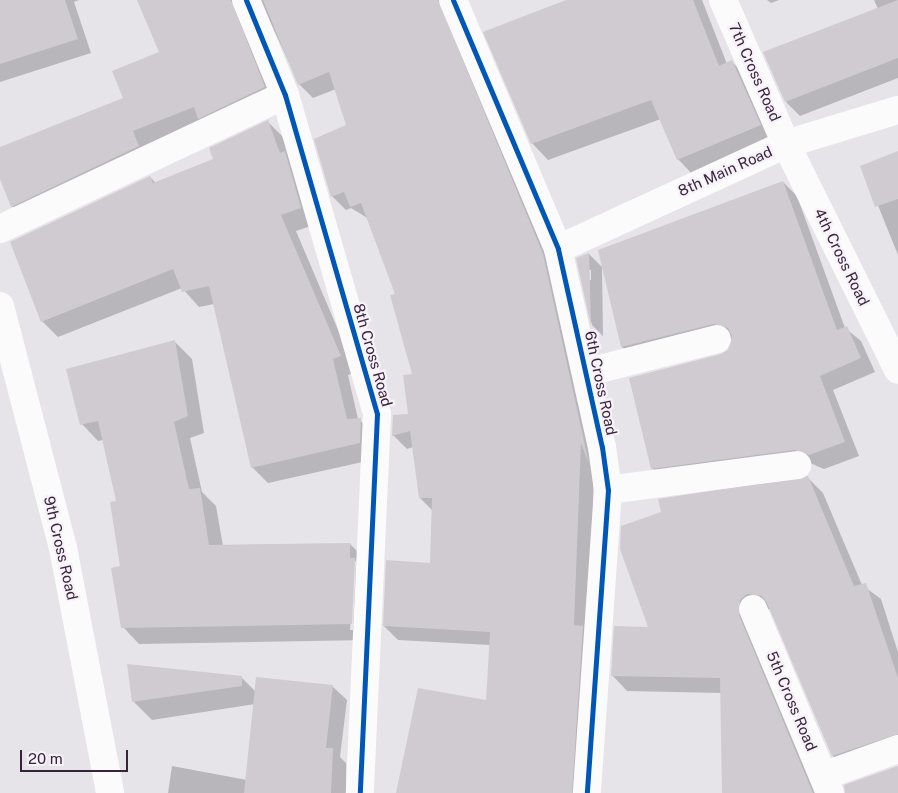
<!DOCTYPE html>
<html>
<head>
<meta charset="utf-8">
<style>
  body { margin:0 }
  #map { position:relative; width:898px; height:793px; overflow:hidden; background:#e7e4e9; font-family:"Public Sans",sans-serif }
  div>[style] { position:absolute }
  .shadow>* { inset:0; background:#0003 }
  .building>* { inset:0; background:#cfcbd0 }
  .minor>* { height:28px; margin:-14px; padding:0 14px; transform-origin:14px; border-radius:14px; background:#fbfbfc }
  .cycleway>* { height:5px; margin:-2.5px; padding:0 2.5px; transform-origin:2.5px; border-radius:2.5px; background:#0057b8 }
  span { translate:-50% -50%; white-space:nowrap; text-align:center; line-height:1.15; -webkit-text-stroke:4.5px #f6f2f8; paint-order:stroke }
  .street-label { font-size:15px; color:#38233c }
  .scale { position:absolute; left:20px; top:750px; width:108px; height:22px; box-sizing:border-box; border:2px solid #38233c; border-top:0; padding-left:6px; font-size:15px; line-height:18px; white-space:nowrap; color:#38233c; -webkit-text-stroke:4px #f6f2f8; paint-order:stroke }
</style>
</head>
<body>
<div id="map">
  <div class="shadow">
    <i style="clip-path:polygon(0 0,79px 0,74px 2px,91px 53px,0 82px)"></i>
    <i style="clip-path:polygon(138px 0,253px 0,278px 101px,203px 122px,146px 145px,152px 160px,26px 220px,12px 206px,0 176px,0 148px,124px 99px,161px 53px)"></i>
    <i style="clip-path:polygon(260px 0,447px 0,556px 269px,594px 468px,586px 793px,399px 793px,488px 701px,490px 645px,398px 640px,384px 626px,432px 564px,433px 511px,420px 498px,413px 447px,407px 449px,393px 435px,409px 415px,414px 375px,396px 295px,369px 219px,351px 208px,346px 210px,332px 196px,347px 126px,336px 89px,313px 98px,299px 84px)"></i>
    <i style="clip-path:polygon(569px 0,702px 0,727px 64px,732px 62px,748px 78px,776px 141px,694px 176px,678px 159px,661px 119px,548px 160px,532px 143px)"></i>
    <i style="clip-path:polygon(767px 0,779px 0,771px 3px)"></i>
    <i style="clip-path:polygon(874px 0,898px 0,898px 78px,800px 116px,786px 102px,878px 9px)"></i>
    <i style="clip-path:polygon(268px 122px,284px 138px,317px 224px,296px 231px,356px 372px,348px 375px,358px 419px,377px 435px,376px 459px,268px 483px,252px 467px,214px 304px,199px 307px,182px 288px,58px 337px,42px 321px,150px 177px,156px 183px,215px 160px)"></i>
    <i style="clip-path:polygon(898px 153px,898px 255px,862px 166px)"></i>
    <i style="clip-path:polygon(783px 182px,797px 196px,845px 328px,861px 341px,875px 372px,833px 390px,859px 456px,824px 469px,810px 463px,666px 482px,652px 468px,721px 355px,729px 351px,733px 339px,637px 361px,622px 347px,599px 251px)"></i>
    <i style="clip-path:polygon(evenodd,589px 254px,602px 267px,603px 336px,592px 325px,577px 259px,589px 254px,589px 270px,591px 270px,591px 280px,589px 280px,589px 270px)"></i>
    <i style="clip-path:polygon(evenodd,175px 342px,192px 359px,204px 433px,190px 438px,202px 492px,216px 506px,223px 546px,350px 544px,367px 561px,368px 640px,139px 644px,123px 627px,117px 502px,103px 440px,98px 441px,82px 424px,175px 342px,354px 559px,356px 562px,353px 630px,350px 630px,354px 559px)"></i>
    <i style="clip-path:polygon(807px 477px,823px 493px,862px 585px,881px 599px,898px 652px,898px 753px,848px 771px,833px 756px,771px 609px,762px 610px,821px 793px,722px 793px,722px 693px,627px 691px,612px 675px,650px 628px)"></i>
    <i style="clip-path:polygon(128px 665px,241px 677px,256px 692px,257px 679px,333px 687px,347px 700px,340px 757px,346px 763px,346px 793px,168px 793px,172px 766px,247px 780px,255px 704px,152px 720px,134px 702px)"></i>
  </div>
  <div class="building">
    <i style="clip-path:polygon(0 0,65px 0,78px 39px,0 64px)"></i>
    <i style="clip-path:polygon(137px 0,231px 0,265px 87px,198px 119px,194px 107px,133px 131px,139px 146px,11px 207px,0 179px,0 147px,123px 98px,112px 71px,159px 52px)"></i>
    <i style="clip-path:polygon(263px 0,438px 0,543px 254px,589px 464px,581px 443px,574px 625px,583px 626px,572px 793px,396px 793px,418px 688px,486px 700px,490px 632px,383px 626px,386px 560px,430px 563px,432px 498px,419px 498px,410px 431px,392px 436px,393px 415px,408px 414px,403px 375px,412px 374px,390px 295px,395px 294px,361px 203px,350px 207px,344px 192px,331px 197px,314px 139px,346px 125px,329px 72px,298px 85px)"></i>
    <i style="clip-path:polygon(566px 0,693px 0,719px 66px,732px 60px,761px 125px,677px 160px,651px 100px,531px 144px,483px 32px)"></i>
    <i style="clip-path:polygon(898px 0,898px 58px,785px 102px,763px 52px)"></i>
    <i style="clip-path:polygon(268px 120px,280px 153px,285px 151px,301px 208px,281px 215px,341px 356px,333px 359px,347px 419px,361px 418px,360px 443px,251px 468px,209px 286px,182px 292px,173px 269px,41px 322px,10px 242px,150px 176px,153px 183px,213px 159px,209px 148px)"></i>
    <i style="clip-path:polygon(898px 151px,898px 199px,875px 207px,860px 166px)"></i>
    <i style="clip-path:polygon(783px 181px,837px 330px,847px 326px,861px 358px,820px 376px,845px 442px,809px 455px,795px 450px,651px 469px,629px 378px,721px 354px,728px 350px,732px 336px,728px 328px,714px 324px,621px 347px,598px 250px)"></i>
    <i style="clip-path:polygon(589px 253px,591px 326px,576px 258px)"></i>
    <i style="clip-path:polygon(175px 340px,188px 416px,174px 422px,189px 489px,200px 488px,209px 545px,350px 543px,350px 558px,355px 558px,352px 624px,121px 628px,111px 568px,120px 566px,110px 502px,116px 501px,98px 421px,80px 425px,66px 369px)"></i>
    <i style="clip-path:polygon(808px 476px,854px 586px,866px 583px,898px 678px,898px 734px,832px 756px,767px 603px,762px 596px,747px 594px,740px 600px,739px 615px,813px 793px,722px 793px,720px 678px,611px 676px,614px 626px,648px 627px,620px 549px,621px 526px,661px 512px,658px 499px)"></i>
    <i style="clip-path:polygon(127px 664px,242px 676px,242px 686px,132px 702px)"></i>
    <i style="clip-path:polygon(256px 677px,333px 685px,326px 748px,333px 748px,331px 793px,244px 793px)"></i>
    <i style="clip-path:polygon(898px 766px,898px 793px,845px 793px,844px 785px)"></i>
  </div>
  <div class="minor">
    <i style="left:246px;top:0;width:103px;rotate:67.7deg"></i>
    <i style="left:285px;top:95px;width:332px;rotate:73.9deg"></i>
    <i style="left:377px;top:414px;width:379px;rotate:92.6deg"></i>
    <i style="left:453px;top:0;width:270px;rotate:67.1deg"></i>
    <i style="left:558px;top:249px;width:203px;rotate:77.5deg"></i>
    <i style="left:602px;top:447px;width:43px;rotate:82.1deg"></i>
    <i style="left:608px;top:490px;width:304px;rotate:94deg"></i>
    <i style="left:723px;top:0;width:157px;rotate:66.4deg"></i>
    <i style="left:786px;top:144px;width:252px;rotate:63.6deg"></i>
    <i style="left:0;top:229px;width:315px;rotate:-25.2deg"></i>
    <i style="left:558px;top:249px;width:251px;rotate:-24.7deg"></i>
    <i style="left:786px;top:144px;width:117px;rotate:-16.9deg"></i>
    <i style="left:0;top:306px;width:250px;rotate:75.4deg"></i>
    <i style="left:63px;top:548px;width:249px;rotate:79.1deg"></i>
    <i style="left:588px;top:372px;width:133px;rotate:-14.3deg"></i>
    <i style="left:608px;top:490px;width:191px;rotate:-7.5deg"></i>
    <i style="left:753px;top:609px;width:199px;rotate:67.3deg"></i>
    <i style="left:823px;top:776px;width:80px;rotate:-19.8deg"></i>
  </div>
  <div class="cycleway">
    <i style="left:246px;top:0;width:103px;rotate:67.7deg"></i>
    <i style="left:285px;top:95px;width:332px;rotate:73.9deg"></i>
    <i style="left:377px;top:414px;width:379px;rotate:92.6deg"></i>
    <i style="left:453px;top:0;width:270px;rotate:67.1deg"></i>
    <i style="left:558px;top:249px;width:203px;rotate:77.5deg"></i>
    <i style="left:602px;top:447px;width:43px;rotate:82.1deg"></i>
    <i style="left:608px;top:490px;width:304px;rotate:94deg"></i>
  </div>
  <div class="street-label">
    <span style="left:755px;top:72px;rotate:66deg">7th Cross Road</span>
    <span style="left:725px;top:171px;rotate:-24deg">8th Main Road</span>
    <span style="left:842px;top:257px;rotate:64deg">4th Cross Road</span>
    <span style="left:373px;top:355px;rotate:74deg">8th Cross Road</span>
    <span style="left:601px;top:383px;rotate:78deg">6th Cross Road</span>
    <span style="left:61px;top:548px;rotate:77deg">9th Cross Road</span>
    <span style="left:792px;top:701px;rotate:67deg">5th Cross Road</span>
  </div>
  <div class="scale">20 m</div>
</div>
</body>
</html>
